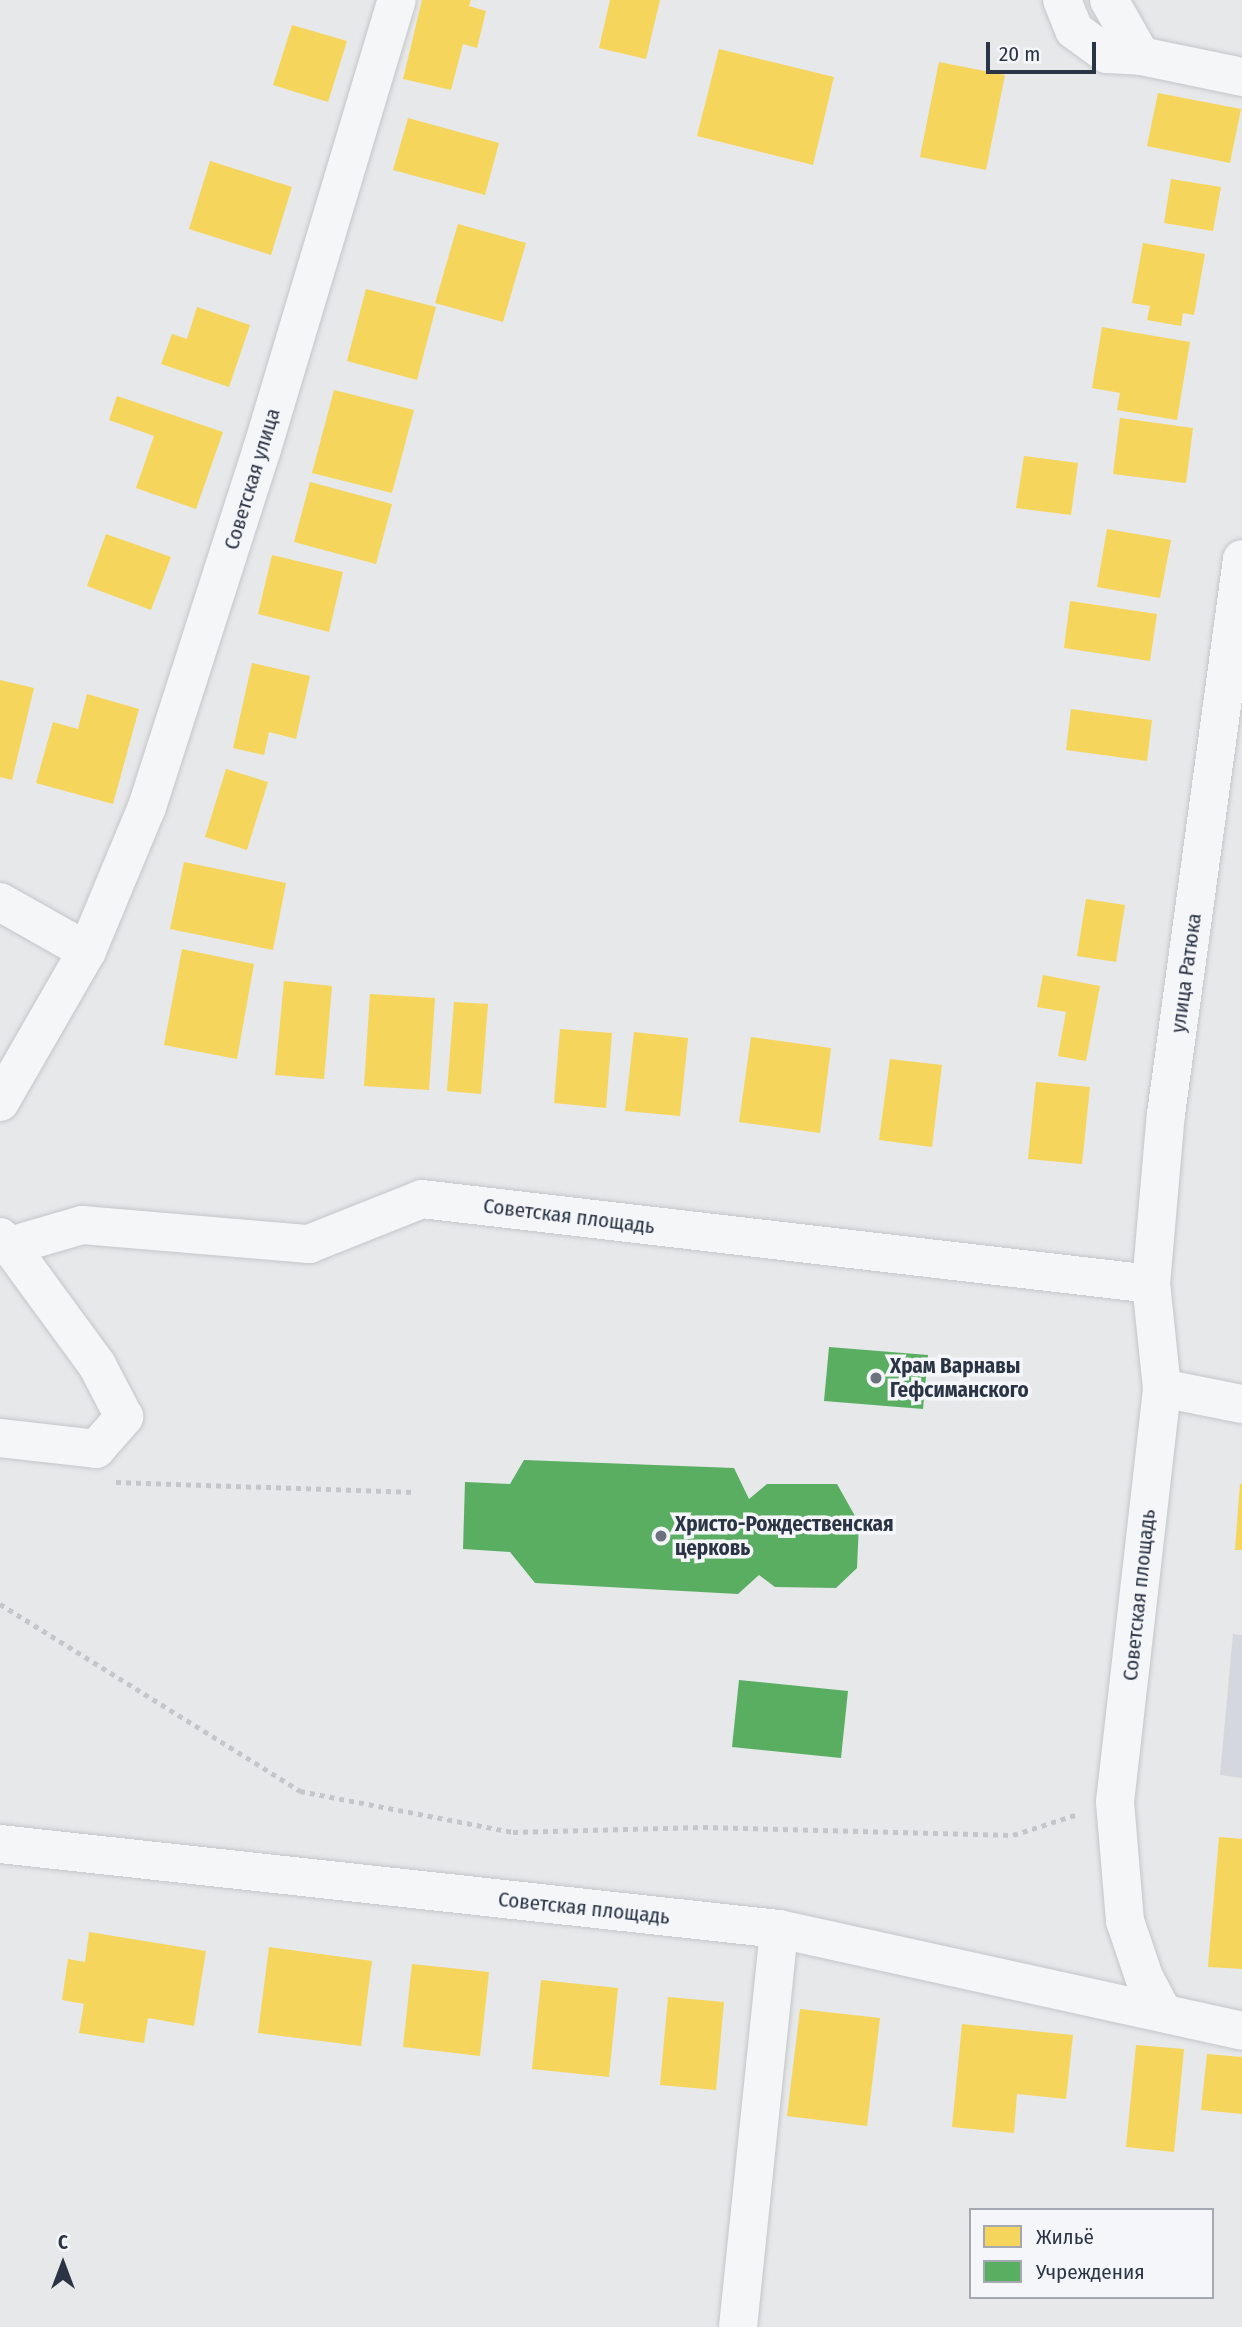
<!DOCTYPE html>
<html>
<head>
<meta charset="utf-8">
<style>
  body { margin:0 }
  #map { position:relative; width:1242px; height:2327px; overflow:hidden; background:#e6e8ea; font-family:"Fira Sans Condensed",sans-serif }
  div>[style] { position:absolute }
  .built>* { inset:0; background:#d4d7dd }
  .homes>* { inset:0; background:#f6d55c }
  .public>* { inset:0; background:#5aae61 }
  .path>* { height:4.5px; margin-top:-2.25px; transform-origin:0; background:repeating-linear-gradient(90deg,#c5c6ca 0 5px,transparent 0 10px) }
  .roads { filter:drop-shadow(0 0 2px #c4c6c8) drop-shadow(0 0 2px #c4c6c8) }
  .minor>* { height:38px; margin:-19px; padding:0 19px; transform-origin:19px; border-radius:19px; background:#f5f6f7 }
  .dots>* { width:19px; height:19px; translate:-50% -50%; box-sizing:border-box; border:4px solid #f4f6f9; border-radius:50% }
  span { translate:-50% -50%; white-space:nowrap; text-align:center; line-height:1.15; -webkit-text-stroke:7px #f4f6f9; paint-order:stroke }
  .street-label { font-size:21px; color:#2b3445 }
  .poi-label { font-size:21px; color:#2b3445; font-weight:700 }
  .left { translate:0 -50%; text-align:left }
  .legend { position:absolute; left:969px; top:2208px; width:245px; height:91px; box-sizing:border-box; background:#f4f6f9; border:2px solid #a4a8b1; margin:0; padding:9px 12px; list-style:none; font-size:21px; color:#2b3445 }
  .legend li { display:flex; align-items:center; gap:14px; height:35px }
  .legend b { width:35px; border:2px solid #a4a8b1 }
  .north { position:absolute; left:28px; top:2229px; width:70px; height:70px; -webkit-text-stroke:5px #f4f6f9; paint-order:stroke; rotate:0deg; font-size:19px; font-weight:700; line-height:28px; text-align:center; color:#2b3445 }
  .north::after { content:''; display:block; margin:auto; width:24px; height:32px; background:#2b3445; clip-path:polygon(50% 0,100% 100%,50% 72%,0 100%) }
  .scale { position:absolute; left:986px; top:42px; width:110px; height:32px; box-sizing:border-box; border:4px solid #2b3445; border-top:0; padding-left:9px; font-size:21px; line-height:24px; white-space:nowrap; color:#2b3445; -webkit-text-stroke:5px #f4f6f9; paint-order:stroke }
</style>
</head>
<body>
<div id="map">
  <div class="built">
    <i style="clip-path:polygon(1233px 1634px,1242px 1635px,1242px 1778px,1220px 1775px)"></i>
  </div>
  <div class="homes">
    <i style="clip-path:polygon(422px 0,471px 0,469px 6px,486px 11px,477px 48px,463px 44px,451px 90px,403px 79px)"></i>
    <i style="clip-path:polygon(610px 0,660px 0,646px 59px,599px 48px)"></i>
    <i style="clip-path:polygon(292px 25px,347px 41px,328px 102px,273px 85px)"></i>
    <i style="clip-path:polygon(719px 49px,834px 77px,813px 165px,697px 136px)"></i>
    <i style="clip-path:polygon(939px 62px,1005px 75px,986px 170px,920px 157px)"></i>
    <i style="clip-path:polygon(1158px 93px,1241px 109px,1230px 163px,1147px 146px)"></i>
    <i style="clip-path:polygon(408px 118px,499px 143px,485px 195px,393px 170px)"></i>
    <i style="clip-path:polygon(210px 161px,292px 187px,271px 255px,189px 229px)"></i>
    <i style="clip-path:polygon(1171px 179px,1221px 187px,1213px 231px,1164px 223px)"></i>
    <i style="clip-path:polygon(458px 224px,526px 243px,503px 322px,435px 303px)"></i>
    <i style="clip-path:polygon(1143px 243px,1205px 254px,1194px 315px,1183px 313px,1181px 326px,1147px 320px,1150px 306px,1132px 303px)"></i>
    <i style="clip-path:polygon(366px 289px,436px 307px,417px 380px,347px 361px)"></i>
    <i style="clip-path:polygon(197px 307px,250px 325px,229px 387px,161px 364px,172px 334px,187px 339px)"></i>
    <i style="clip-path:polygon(1102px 327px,1190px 342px,1177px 420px,1117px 410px,1120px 393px,1092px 388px)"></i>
    <i style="clip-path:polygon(334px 390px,414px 410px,392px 493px,312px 473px)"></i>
    <i style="clip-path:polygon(117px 396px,223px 432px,196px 509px,136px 488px,154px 436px,109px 420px)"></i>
    <i style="clip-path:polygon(1120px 418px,1193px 428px,1186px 483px,1113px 474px)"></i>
    <i style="clip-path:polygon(1024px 456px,1078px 463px,1071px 515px,1016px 508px)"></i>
    <i style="clip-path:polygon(310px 482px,392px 504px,376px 564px,294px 542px)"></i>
    <i style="clip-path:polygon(1107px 529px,1171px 540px,1160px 598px,1097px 587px)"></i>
    <i style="clip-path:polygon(106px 534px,171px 557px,151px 610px,87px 586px)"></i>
    <i style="clip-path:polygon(272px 555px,343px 572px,329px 632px,258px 614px)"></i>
    <i style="clip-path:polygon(1070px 601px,1157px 614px,1150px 661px,1064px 648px)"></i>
    <i style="clip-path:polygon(252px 663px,310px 676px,296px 739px,269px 732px,264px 755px,233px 748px)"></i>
    <i style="clip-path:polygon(0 680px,34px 688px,12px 780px,0 777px)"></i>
    <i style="clip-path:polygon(87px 694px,139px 709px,113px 804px,36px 783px,53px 722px,78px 729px)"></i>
    <i style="clip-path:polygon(1071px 709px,1152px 720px,1147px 761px,1066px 750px)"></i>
    <i style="clip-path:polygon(226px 769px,268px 782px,247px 850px,205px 837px)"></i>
    <i style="clip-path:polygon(184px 862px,286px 883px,273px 950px,170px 929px)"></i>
    <i style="clip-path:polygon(1086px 899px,1125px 905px,1116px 962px,1077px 956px)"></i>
    <i style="clip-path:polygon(182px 949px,254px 964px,237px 1059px,164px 1045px)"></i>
    <i style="clip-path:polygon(1043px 975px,1100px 986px,1086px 1061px,1058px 1056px,1066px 1012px,1037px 1007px)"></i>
    <i style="clip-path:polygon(284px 981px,332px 986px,324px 1079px,275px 1075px)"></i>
    <i style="clip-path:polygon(370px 994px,435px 998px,429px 1090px,364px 1086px)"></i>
    <i style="clip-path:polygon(454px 1002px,488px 1004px,481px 1094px,447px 1091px)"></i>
    <i style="clip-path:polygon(560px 1029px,612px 1033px,606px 1108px,554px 1103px)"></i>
    <i style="clip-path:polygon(634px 1032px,688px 1038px,680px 1116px,625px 1111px)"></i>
    <i style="clip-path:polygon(751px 1037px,831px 1048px,820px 1133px,739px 1122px)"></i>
    <i style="clip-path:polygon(890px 1059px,942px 1065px,932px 1147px,879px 1140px)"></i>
    <i style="clip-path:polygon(1036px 1082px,1090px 1087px,1082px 1164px,1028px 1159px)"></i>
    <i style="clip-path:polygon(1240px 1484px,1242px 1484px,1242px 1550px,1235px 1550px)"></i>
    <i style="clip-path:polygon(1219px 1837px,1242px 1839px,1242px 1969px,1208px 1967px)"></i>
    <i style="clip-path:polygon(89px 1932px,206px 1951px,194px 2026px,148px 2018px,144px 2043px,79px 2033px,84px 2004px,62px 2000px,68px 1959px,85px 1962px)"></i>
    <i style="clip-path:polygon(269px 1947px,372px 1961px,361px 2046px,258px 2033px)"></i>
    <i style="clip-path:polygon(412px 1964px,489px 1972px,480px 2056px,403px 2047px)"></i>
    <i style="clip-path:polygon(541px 1980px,618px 1988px,609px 2077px,532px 2069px)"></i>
    <i style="clip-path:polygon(668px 1997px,724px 2002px,716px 2090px,660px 2085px)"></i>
    <i style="clip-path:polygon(800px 2009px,880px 2018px,867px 2126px,787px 2116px)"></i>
    <i style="clip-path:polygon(962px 2024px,1073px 2035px,1066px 2099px,1017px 2094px,1014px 2133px,952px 2127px)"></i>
    <i style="clip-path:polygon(1136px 2045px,1184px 2049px,1174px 2152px,1126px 2147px)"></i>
    <i style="clip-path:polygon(1207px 2054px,1242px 2057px,1242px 2114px,1201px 2110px)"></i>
  </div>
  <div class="public">
    <i style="clip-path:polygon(829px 1347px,928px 1355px,923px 1409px,824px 1401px)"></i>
    <i style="clip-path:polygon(524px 1460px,734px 1468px,749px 1499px,767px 1484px,837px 1484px,859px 1523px,857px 1568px,836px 1588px,775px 1587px,759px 1575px,738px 1594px,535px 1583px,510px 1552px,463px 1549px,465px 1482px,510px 1484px)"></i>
    <i style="clip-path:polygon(739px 1680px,848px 1691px,841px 1758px,732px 1747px)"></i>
  </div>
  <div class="path">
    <i style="left:116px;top:1482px;width:299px;rotate:1.9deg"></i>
    <i style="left:0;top:1604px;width:354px;rotate:31.9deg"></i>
    <i style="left:300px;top:1791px;width:217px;rotate:10.9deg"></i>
    <i style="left:513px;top:1832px;width:190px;rotate:-1.5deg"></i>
    <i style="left:703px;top:1827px;width:310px;rotate:1.5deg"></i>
    <i style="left:1013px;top:1835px;width:68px;rotate:-17.9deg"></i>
  </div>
  <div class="roads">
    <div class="minor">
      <i style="left:1062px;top:0;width:32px;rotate:68deg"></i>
      <i style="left:1074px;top:30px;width:41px;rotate:36deg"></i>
      <i style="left:1107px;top:54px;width:34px;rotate:3deg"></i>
      <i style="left:1109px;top:0;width:64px;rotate:60.3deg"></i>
      <i style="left:1141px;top:56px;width:103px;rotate:11.7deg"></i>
      <i style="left:0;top:902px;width:100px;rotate:29.4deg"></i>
      <i style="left:0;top:1102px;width:174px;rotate:-60.1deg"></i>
      <i style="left:87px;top:951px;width:156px;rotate:-67.4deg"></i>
      <i style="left:147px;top:807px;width:376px;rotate:-72.2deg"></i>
      <i style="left:262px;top:449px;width:469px;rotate:-73.3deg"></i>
      <i style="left:0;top:1237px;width:13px;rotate:42deg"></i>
      <i style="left:10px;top:1246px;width:75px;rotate:-16.3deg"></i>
      <i style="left:82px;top:1225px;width:228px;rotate:4.8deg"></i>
      <i style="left:309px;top:1244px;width:122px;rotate:-21.7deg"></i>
      <i style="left:422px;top:1199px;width:734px;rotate:6.65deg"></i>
      <i style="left:1162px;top:1388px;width:82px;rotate:11.3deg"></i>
      <i style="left:0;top:1438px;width:97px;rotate:6.5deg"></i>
      <i style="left:96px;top:1449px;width:43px;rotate:-48.8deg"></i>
      <i style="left:124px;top:1417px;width:59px;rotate:-117.4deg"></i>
      <i style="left:97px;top:1365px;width:147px;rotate:-126.2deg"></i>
      <i style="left:0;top:1844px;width:784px;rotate:6.23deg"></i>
      <i style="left:779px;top:1929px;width:474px;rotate:12.4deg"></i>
      <i style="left:1162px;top:2011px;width:38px;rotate:-118deg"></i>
      <i style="left:1144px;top:1977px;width:59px;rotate:-108.7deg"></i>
      <i style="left:1125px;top:1921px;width:119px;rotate:-94.8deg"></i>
      <i style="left:1115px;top:1802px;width:417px;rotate:-83.5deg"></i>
      <i style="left:1162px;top:1388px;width:105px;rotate:-96deg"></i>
      <i style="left:1151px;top:1284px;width:171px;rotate:-85deg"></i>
      <i style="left:1166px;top:1114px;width:560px;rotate:-82.2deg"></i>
      <i style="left:738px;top:2327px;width:400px;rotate:-84.1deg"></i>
    </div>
  </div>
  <div class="dots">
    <i style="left:876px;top:1378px;background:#6c737f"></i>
    <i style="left:661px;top:1536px;background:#6c737f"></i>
  </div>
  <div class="street-label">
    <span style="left:252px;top:479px;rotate:-73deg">Советская улица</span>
    <span style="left:1186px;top:973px;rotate:-82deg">улица Ратюка</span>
    <span style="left:569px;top:1216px;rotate:7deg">Советская площадь</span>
    <span style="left:1139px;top:1595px;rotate:-84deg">Советская площадь</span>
    <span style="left:584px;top:1908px;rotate:6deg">Советская площадь</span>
  </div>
  <div class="poi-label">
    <span class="left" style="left:890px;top:1378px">Храм Варнавы<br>Гефсиманского</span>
    <span class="left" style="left:675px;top:1536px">Христо-Рождественская<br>церковь</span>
  </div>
  <ul class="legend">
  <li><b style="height:19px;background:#f6d55c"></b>Жильё</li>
  <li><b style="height:19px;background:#5aae61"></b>Учреждения</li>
  </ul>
  <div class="north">С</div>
  <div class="scale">20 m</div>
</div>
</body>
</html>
